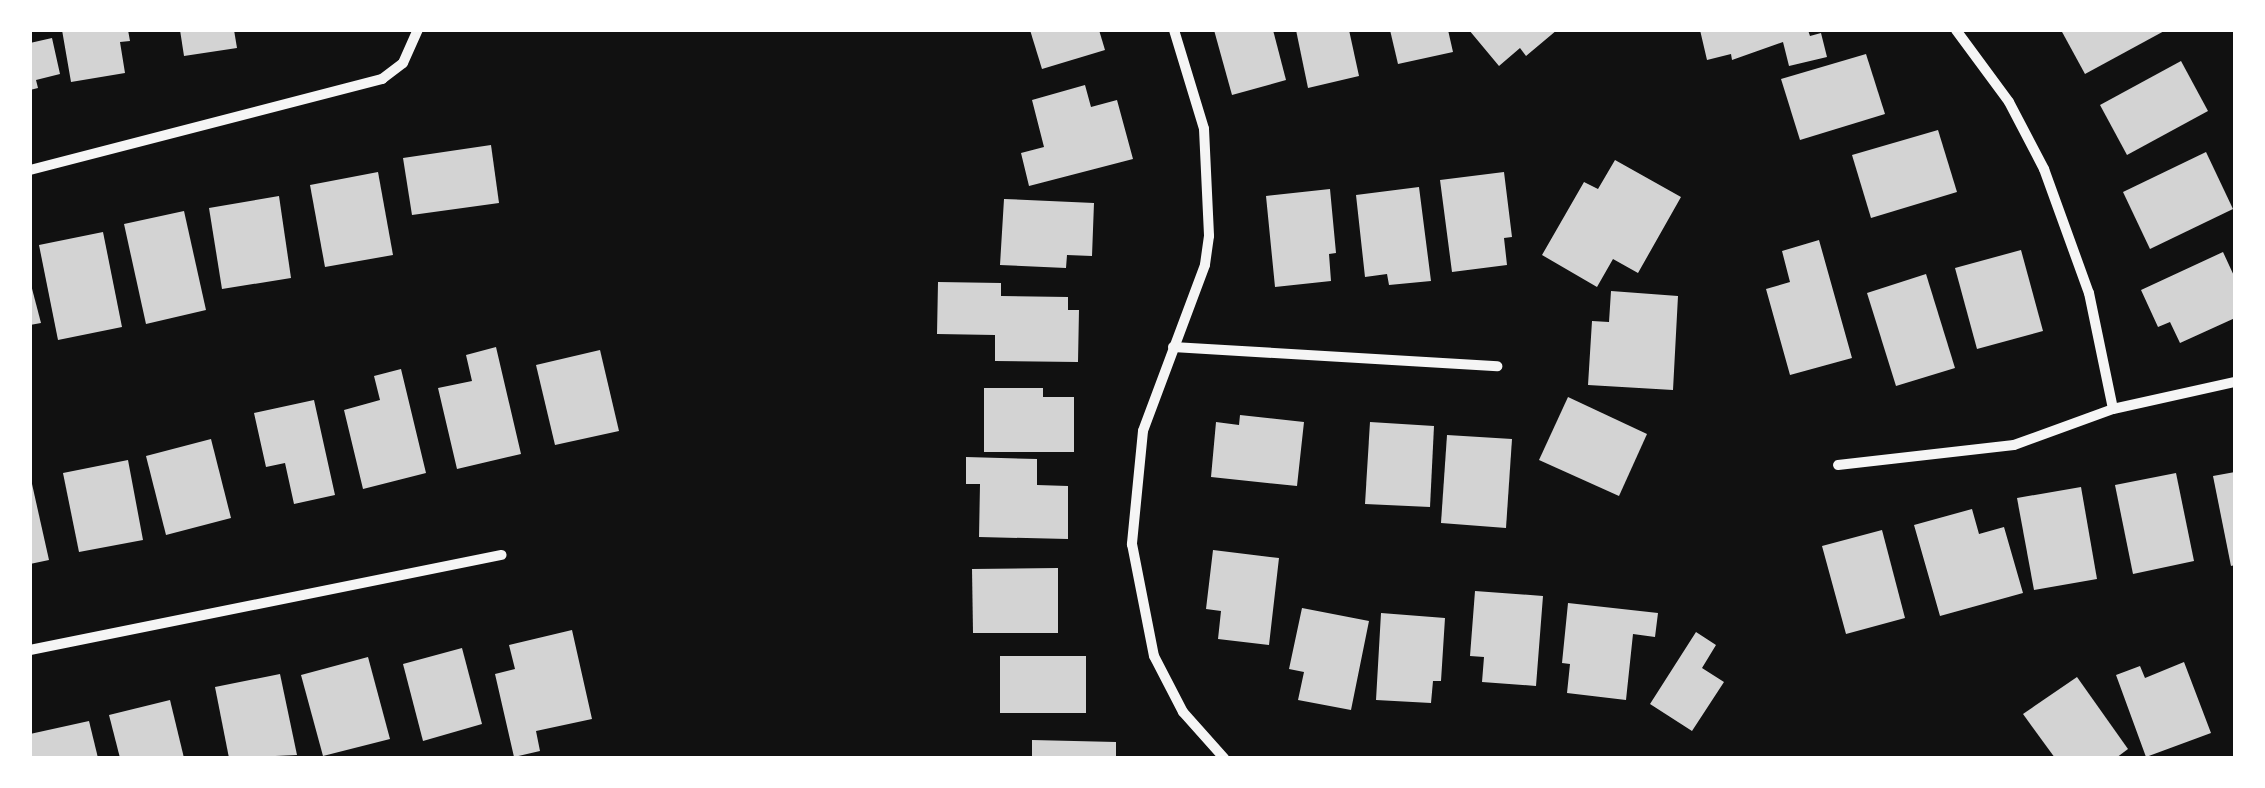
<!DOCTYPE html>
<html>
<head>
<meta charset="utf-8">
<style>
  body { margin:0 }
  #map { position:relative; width:2265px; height:788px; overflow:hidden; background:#111; font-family:"Libre Baskerville",serif }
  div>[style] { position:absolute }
  .building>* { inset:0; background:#d3d3d3 }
  .minor>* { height:10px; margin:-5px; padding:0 5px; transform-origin:5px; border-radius:5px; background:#f5f5f5 }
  span { translate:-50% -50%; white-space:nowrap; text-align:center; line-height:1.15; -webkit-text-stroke:10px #fff; paint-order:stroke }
  .frame { position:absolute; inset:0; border:32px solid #fff; pointer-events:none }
</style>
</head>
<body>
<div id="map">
  <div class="building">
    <i style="clip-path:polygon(62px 30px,128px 30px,130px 41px,120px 42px,125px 73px,71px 82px)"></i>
    <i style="clip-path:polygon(180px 30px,234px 30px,237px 48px,184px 56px)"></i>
    <i style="clip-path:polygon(1030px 30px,1099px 30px,1105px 50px,1042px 69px)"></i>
    <i style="clip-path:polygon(1214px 30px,1273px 30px,1286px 80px,1232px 95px)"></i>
    <i style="clip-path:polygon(1296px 30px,1349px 30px,1359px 76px,1308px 88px)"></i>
    <i style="clip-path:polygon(1390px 30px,1448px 30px,1453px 52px,1398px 64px)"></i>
    <i style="clip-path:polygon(1469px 30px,1557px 30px,1526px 56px,1520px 48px,1499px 66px)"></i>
    <i style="clip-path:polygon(1700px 30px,1808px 30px,1810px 36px,1821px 33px,1827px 57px,1789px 66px,1783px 42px,1732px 60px,1731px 54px,1707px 60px)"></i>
    <i style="clip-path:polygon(2061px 30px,2166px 30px,2085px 74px)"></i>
    <i style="clip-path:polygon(52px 38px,60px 74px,36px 80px,38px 88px,30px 90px,30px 43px)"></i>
    <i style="clip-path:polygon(1866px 54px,1885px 114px,1800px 140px,1781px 79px)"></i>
    <i style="clip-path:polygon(2181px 61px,2208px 111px,2127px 155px,2100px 105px)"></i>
    <i style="clip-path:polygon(1085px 85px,1091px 107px,1117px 100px,1133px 159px,1029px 186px,1021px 153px,1044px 147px,1032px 100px)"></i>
    <i style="clip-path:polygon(1938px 130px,1957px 192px,1871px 218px,1852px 155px)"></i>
    <i style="clip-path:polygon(491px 145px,499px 203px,412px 215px,403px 158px)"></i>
    <i style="clip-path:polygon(2206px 152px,2233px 209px,2150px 249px,2123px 192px)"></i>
    <i style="clip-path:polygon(1615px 160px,1681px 197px,1638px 273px,1613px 259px,1597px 287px,1542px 255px,1584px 182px,1598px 189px)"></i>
    <i style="clip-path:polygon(378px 172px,393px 255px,325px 267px,310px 185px)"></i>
    <i style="clip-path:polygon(1504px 172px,1512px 237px,1504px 238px,1507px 265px,1452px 272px,1440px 180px)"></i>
    <i style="clip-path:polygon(1419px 187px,1431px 281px,1389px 285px,1387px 274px,1365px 277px,1356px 195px)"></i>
    <i style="clip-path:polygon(1330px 189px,1336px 253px,1329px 254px,1331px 281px,1275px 287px,1266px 196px)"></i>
    <i style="clip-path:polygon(279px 196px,291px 278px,222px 289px,209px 208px)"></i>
    <i style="clip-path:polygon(1004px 199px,1094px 203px,1092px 256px,1067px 255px,1066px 268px,1000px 265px)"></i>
    <i style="clip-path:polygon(184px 211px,206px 310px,146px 324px,124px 224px)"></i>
    <i style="clip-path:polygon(103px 232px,122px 327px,58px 340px,39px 245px)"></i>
    <i style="clip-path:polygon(1819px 240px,1852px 358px,1790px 375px,1766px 289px,1790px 282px,1782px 251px)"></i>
    <i style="clip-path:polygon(2021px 250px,2043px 331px,1977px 349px,1955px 268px)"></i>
    <i style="clip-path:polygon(2223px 252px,2235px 278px,2235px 318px,2180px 343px,2170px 322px,2158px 327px,2141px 290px)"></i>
    <i style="clip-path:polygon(1926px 274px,1955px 368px,1896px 386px,1867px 293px)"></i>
    <i style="clip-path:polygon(30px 281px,41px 323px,30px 325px)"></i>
    <i style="clip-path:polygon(938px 282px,1001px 283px,1001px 296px,1068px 297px,1068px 310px,1079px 310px,1078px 362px,995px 361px,995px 335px,937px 334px)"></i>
    <i style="clip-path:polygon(1611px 291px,1678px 296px,1673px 390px,1588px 385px,1592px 321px,1609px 322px)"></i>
    <i style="clip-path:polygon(496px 347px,521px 454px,457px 469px,438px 388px,472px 381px,466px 355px)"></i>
    <i style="clip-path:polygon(600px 350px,619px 431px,555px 445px,536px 365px)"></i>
    <i style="clip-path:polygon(401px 369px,426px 473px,363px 489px,344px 410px,380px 400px,374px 376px)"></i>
    <i style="clip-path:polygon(984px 388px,1043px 388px,1043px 397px,1074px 397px,1074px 452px,984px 452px)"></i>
    <i style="clip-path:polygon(1568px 397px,1647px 434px,1619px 496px,1539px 460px)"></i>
    <i style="clip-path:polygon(314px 400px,335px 495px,294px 504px,285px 463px,266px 467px,254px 413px)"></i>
    <i style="clip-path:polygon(1240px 415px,1304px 422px,1297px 486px,1211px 477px,1216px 422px,1239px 425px)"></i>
    <i style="clip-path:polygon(1370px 422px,1434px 426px,1430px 507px,1365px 504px)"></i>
    <i style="clip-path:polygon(1447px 435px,1512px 439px,1506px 528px,1441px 523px)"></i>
    <i style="clip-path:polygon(211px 439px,231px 518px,166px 535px,146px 456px)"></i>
    <i style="clip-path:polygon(966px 457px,1037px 459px,1037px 485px,1068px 486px,1068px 539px,979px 537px,980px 484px,966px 484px)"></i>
    <i style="clip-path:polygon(128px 460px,143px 540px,79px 552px,63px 473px)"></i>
    <i style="clip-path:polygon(2235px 472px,2235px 565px,2231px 566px,2213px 476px)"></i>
    <i style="clip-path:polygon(2176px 473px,2194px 561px,2133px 574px,2115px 485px)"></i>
    <i style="clip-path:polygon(30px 475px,49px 560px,30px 564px)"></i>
    <i style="clip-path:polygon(2081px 487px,2097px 579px,2034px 590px,2017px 498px)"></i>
    <i style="clip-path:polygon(1972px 509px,1979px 534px,2004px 527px,2023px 593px,1940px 616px,1914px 525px)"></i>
    <i style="clip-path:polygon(1882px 530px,1905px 618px,1846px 634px,1822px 546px)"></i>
    <i style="clip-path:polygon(1213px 550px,1279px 558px,1269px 645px,1218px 639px,1221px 611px,1206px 609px)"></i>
    <i style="clip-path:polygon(1058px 568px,1058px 633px,973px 633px,972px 569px)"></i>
    <i style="clip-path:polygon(1475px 591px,1543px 596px,1536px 686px,1482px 682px,1484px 657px,1470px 656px)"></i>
    <i style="clip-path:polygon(1568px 603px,1658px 613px,1655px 637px,1633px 634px,1626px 700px,1567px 693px,1570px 664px,1562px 663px)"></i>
    <i style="clip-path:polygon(1302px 608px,1369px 621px,1351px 710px,1298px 700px,1304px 672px,1289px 669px)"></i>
    <i style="clip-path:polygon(1381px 613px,1445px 618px,1441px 681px,1433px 681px,1431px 703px,1376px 700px)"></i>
    <i style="clip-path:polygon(572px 630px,592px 719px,536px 731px,540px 751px,514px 757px,495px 674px,515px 669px,509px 645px)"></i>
    <i style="clip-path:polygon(1696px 632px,1716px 645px,1702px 668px,1724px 682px,1692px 731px,1650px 704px)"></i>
    <i style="clip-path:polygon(462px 648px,482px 724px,423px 741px,403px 664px)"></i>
    <i style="clip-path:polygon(1000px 656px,1086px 656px,1086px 713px,1000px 713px)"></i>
    <i style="clip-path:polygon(368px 657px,390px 739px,323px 756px,301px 675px)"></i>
    <i style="clip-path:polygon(2184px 662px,2211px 733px,2146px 757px,2116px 675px,2140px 666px,2145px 678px)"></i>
    <i style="clip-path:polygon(280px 674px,297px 755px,229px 758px,215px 687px)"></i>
    <i style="clip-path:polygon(2077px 677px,2128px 749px,2116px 758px,2055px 758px,2023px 714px)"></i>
    <i style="clip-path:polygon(170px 700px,184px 758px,120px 758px,109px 715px)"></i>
    <i style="clip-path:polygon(89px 721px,98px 758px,32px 758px,30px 734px)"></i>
    <i style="clip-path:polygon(1032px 740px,1116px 742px,1116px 758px,1032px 758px)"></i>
  </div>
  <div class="minor">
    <i style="left:1174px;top:30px;width:103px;rotate:73.1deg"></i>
    <i style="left:1204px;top:129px;width:107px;rotate:87.3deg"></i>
    <i style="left:1209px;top:236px;width:29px;rotate:98deg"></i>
    <i style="left:1205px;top:265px;width:177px;rotate:110.5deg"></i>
    <i style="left:1143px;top:431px;width:114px;rotate:95.6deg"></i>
    <i style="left:1132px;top:544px;width:114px;rotate:78.9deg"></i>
    <i style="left:1154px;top:656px;width:63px;rotate:62.6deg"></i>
    <i style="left:1183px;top:712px;width:62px;rotate:48.3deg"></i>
    <i style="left:1956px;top:30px;width:89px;rotate:53.6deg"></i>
    <i style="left:2009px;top:102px;width:76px;rotate:62.4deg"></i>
    <i style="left:2044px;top:169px;width:132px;rotate:70.1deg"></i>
    <i style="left:2089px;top:293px;width:118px;rotate:78.3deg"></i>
    <i style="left:30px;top:170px;width:364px;rotate:-14.5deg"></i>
    <i style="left:382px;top:79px;width:26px;rotate:-37deg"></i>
    <i style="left:403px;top:63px;width:36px;rotate:-66deg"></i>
    <i style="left:1173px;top:347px;width:325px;rotate:3.4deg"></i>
    <i style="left:1838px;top:465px;width:177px;rotate:-6.5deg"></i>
    <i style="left:2014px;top:445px;width:105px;rotate:-20deg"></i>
    <i style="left:2113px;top:409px;width:125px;rotate:-12.5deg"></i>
    <i style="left:30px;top:650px;width:481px;rotate:-11.4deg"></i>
  </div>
  <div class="frame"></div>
</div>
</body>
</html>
